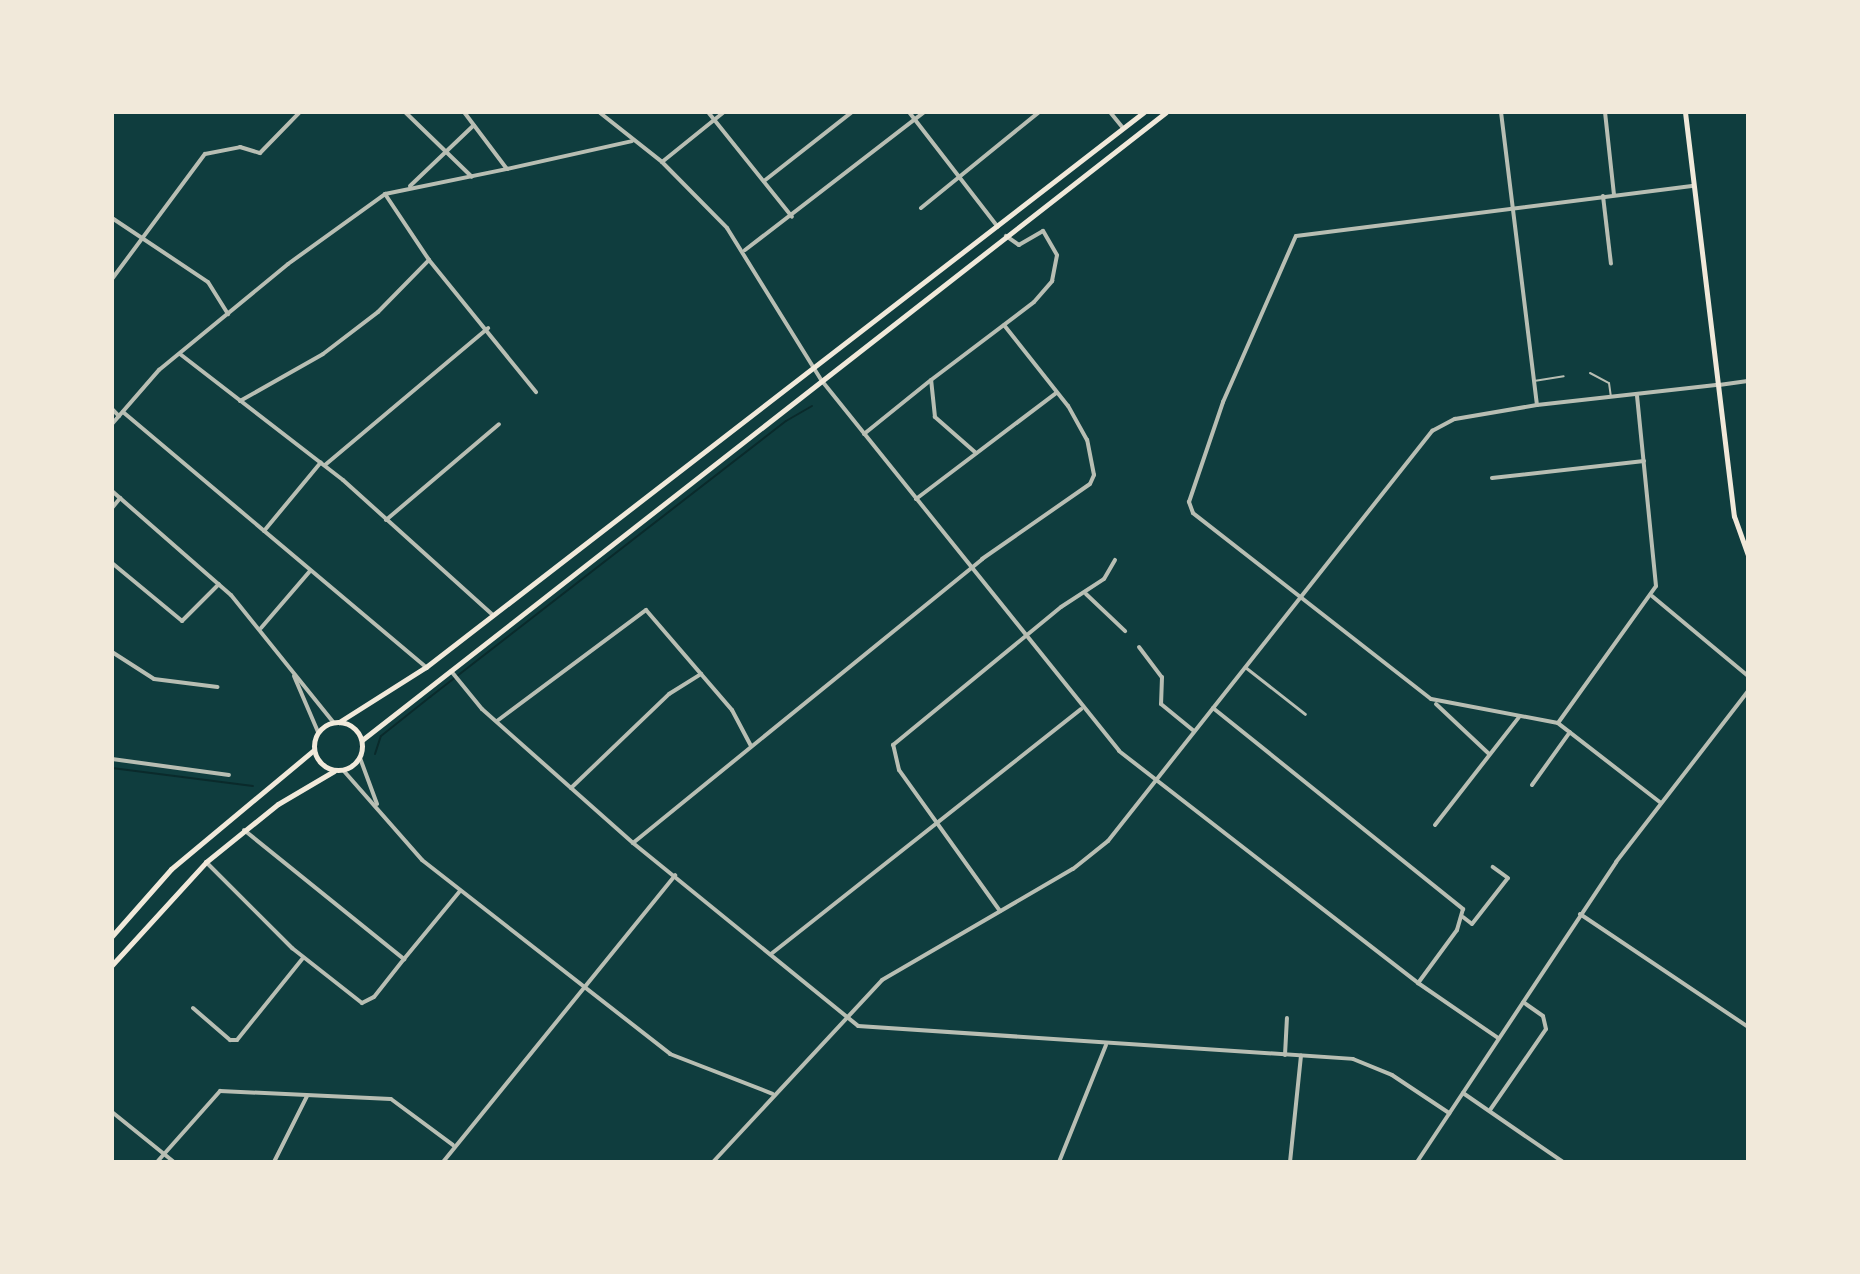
<!DOCTYPE html>
<html>
<head>
<meta charset="utf-8">
<style>
  body { margin:0 }
  #map { position:relative; width:1860px; height:1274px; overflow:hidden; background:#0f3d3e; font-family:Figtree,sans-serif }
  div>[style] { position:absolute }
  .stream>* { height:2px; margin:-1px; padding:0 1px; transform-origin:1px; border-radius:1px; background:#0a2a2b }
  .service>* { height:2px; margin:-1px; padding:0 1px; transform-origin:1px; border-radius:1px; background:#b8beb3 }
  .pedestrian>* { height:3px; margin:-1.5px; padding:0 1.5px; transform-origin:1.5px; border-radius:1.5px; background:#b8beb3 }
  .minor>* { height:4px; margin:-2px; padding:0 2px; transform-origin:2px; border-radius:2px; background:#b8beb3 }
  .tertiary>* { height:4px; margin:-2px; padding:0 2px; transform-origin:2px; border-radius:2px; background:#b8beb3 }
  .secondary>* { height:5px; margin:-2.5px; padding:0 2.5px; transform-origin:2.5px; border-radius:2.5px; background:#f1e9da }
  .secondary>.ring { margin:-2.5px; padding:0; box-sizing:content-box; background:none; border:5px solid #f1e9da; border-radius:50% }
  span { translate:-50% -50%; white-space:nowrap; text-align:center; line-height:1.15; -webkit-text-stroke:8px #f1e9da; paint-order:stroke }
  .frame { position:absolute; inset:0; border:114px solid #f1e9da; pointer-events:none }
</style>
</head>
<body>
<div id="map">
  <div class="stream">
    <i style="left:375px;top:754px;width:19px;rotate:-72deg"></i>
    <i style="left:381px;top:736px;width:63px;rotate:-38.5deg"></i>
    <i style="left:430px;top:697px;width:450px;rotate:-37.8deg"></i>
    <i style="left:786px;top:421px;width:30px;rotate:-30deg"></i>
    <i style="left:112px;top:768px;width:142px;rotate:7.3deg"></i>
  </div>
  <div class="service">
    <i style="left:1590px;top:373px;width:21px;rotate:28deg"></i>
    <i style="left:1609px;top:383px;width:14px;rotate:82deg"></i>
    <i style="left:1534px;top:381px;width:30px;rotate:-9deg"></i>
  </div>
  <div class="pedestrian">
    <i style="left:1245px;top:667px;width:76px;rotate:38.1deg"></i>
  </div>
  <div class="minor">
    <i style="left:405px;top:112px;width:93px;rotate:44.1deg"></i>
    <i style="left:464px;top:112px;width:71px;rotate:53deg"></i>
    <i style="left:507px;top:169px;width:128px;rotate:-12.6deg"></i>
    <i style="left:599px;top:112px;width:80px;rotate:38.4deg"></i>
    <i style="left:662px;top:162px;width:93px;rotate:45.4deg"></i>
    <i style="left:727px;top:228px;width:180px;rotate:58.2deg"></i>
    <i style="left:822px;top:381px;width:474px;rotate:51.2deg"></i>
    <i style="left:1119px;top:751px;width:378px;rotate:37.8deg"></i>
    <i style="left:1418px;top:983px;width:97px;rotate:34.5deg"></i>
    <i style="left:708px;top:112px;width:134px;rotate:51.3deg"></i>
    <i style="left:909px;top:112px;width:145px;rotate:52.3deg"></i>
    <i style="left:1110px;top:112px;width:21px;rotate:51deg"></i>
    <i style="left:1501px;top:112px;width:295px;rotate:83deg"></i>
    <i style="left:1605px;top:112px;width:83px;rotate:83.8deg"></i>
    <i style="left:662px;top:162px;width:80px;rotate:-38.9deg"></i>
    <i style="left:764px;top:181px;width:112px;rotate:-38.1deg"></i>
    <i style="left:410px;top:186px;width:88px;rotate:-43.6deg"></i>
    <i style="left:385px;top:194px;width:79px;rotate:56.3deg"></i>
    <i style="left:429px;top:260px;width:170px;rotate:51deg"></i>
    <i style="left:1603px;top:196px;width:68px;rotate:83.3deg"></i>
    <i style="left:921px;top:208px;width:152px;rotate:-39.1deg"></i>
    <i style="left:112px;top:218px;width:115px;rotate:33.7deg"></i>
    <i style="left:208px;top:282px;width:38px;rotate:58deg"></i>
    <i style="left:745px;top:250px;width:226px;rotate:-37.6deg"></i>
    <i style="left:112px;top:279px;width:156px;rotate:-53.4deg"></i>
    <i style="left:205px;top:154px;width:36px;rotate:-11deg"></i>
    <i style="left:240px;top:147px;width:21px;rotate:17deg"></i>
    <i style="left:260px;top:153px;width:57px;rotate:-45.7deg"></i>
    <i style="left:180px;top:354px;width:206px;rotate:37.7deg"></i>
    <i style="left:343px;top:480px;width:202px;rotate:42deg"></i>
    <i style="left:1719px;top:385px;width:29px;rotate:-8deg"></i>
    <i style="left:240px;top:401px;width:95px;rotate:-29.5deg"></i>
    <i style="left:323px;top:354px;width:69px;rotate:-37.4deg"></i>
    <i style="left:378px;top:312px;width:73px;rotate:-45.6deg"></i>
    <i style="left:112px;top:409px;width:10px;rotate:45deg"></i>
    <i style="left:123px;top:412px;width:396px;rotate:40.1deg"></i>
    <i style="left:112px;top:424px;width:72px;rotate:-49deg"></i>
    <i style="left:159px;top:370px;width:167px;rotate:-39.4deg"></i>
    <i style="left:288px;top:264px;width:120px;rotate:-35.8deg"></i>
    <i style="left:385px;top:194px;width:125px;rotate:-11.6deg"></i>
    <i style="left:864px;top:434px;width:86px;rotate:-38.9deg"></i>
    <i style="left:976px;top:453px;width:55px;rotate:-138.7deg"></i>
    <i style="left:935px;top:417px;width:37px;rotate:-96deg"></i>
    <i style="left:931px;top:380px;width:129px;rotate:-37.1deg"></i>
    <i style="left:1034px;top:302px;width:28px;rotate:-49deg"></i>
    <i style="left:1052px;top:281px;width:26px;rotate:-79deg"></i>
    <i style="left:1057px;top:255px;width:28px;rotate:-120deg"></i>
    <i style="left:1043px;top:231px;width:28px;rotate:150deg"></i>
    <i style="left:1019px;top:245px;width:16px;rotate:-145deg"></i>
    <i style="left:325px;top:465px;width:213px;rotate:-40deg"></i>
    <i style="left:1492px;top:478px;width:153px;rotate:-6.4deg"></i>
    <i style="left:916px;top:499px;width:176px;rotate:-37.1deg"></i>
    <i style="left:112px;top:508px;width:13px;rotate:-51deg"></i>
    <i style="left:386px;top:520px;width:148px;rotate:-40.3deg"></i>
    <i style="left:264px;top:531px;width:89px;rotate:-50.4deg"></i>
    <i style="left:112px;top:563px;width:91px;rotate:39.6deg"></i>
    <i style="left:182px;top:621px;width:52px;rotate:-45deg"></i>
    <i style="left:1086px;top:594px;width:54px;rotate:43.5deg"></i>
    <i style="left:1652px;top:596px;width:125px;rotate:39.8deg"></i>
    <i style="left:261px;top:628px;width:75px;rotate:-49.3deg"></i>
    <i style="left:1139px;top:647px;width:38px;rotate:53deg"></i>
    <i style="left:1162px;top:677px;width:27px;rotate:92deg"></i>
    <i style="left:1161px;top:704px;width:43px;rotate:39.3deg"></i>
    <i style="left:112px;top:652px;width:50px;rotate:32.7deg"></i>
    <i style="left:154px;top:679px;width:64px;rotate:7.1deg"></i>
    <i style="left:451px;top:671px;width:49px;rotate:50.8deg"></i>
    <i style="left:482px;top:709px;width:202px;rotate:41.6deg"></i>
    <i style="left:633px;top:843px;width:290px;rotate:39.1deg"></i>
    <i style="left:858px;top:1026px;width:496px;rotate:3.8deg"></i>
    <i style="left:1353px;top:1059px;width:42px;rotate:22.3deg"></i>
    <i style="left:1392px;top:1075px;width:69px;rotate:33.7deg"></i>
    <i style="left:1436px;top:704px;width:73px;rotate:43.3deg"></i>
    <i style="left:1213px;top:708px;width:321px;rotate:38.8deg"></i>
    <i style="left:1463px;top:909px;width:22px;rotate:106deg"></i>
    <i style="left:1457px;top:930px;width:66px;rotate:126.3deg"></i>
    <i style="left:497px;top:721px;width:186px;rotate:-36.7deg"></i>
    <i style="left:646px;top:610px;width:132px;rotate:49.3deg"></i>
    <i style="left:732px;top:710px;width:41px;rotate:62.2deg"></i>
    <i style="left:1558px;top:723px;width:168px;rotate:-54.4deg"></i>
    <i style="left:1656px;top:586px;width:191px;rotate:-95.7deg"></i>
    <i style="left:112px;top:759px;width:118px;rotate:7.8deg"></i>
    <i style="left:1532px;top:785px;width:65px;rotate:-54.4deg"></i>
    <i style="left:571px;top:788px;width:136px;rotate:-43.8deg"></i>
    <i style="left:669px;top:694px;width:38px;rotate:-32deg"></i>
    <i style="left:1661px;top:803px;width:130px;rotate:-142.2deg"></i>
    <i style="left:1558px;top:723px;width:129px;rotate:-169.3deg"></i>
    <i style="left:1431px;top:699px;width:302px;rotate:-142deg"></i>
    <i style="left:1193px;top:513px;width:12px;rotate:-110deg"></i>
    <i style="left:1189px;top:502px;width:106px;rotate:-71.2deg"></i>
    <i style="left:1223px;top:402px;width:181px;rotate:-66.3deg"></i>
    <i style="left:1296px;top:236px;width:401px;rotate:-7.2deg"></i>
    <i style="left:1435px;top:825px;width:138px;rotate:-52.1deg"></i>
    <i style="left:244px;top:830px;width:206px;rotate:38.9deg"></i>
    <i style="left:404px;top:959px;width:88px;rotate:-50.5deg"></i>
    <i style="left:633px;top:843px;width:450px;rotate:-39.1deg"></i>
    <i style="left:982px;top:559px;width:131px;rotate:-34.8deg"></i>
    <i style="left:1090px;top:484px;width:10px;rotate:-66deg"></i>
    <i style="left:1094px;top:475px;width:36px;rotate:-101deg"></i>
    <i style="left:1087px;top:440px;width:39px;rotate:-119deg"></i>
    <i style="left:1068px;top:406px;width:103px;rotate:-128.3deg"></i>
    <i style="left:206px;top:862px;width:122px;rotate:45deg"></i>
    <i style="left:292px;top:948px;width:89px;rotate:38.2deg"></i>
    <i style="left:362px;top:1003px;width:13px;rotate:-27deg"></i>
    <i style="left:374px;top:997px;width:48px;rotate:-51.7deg"></i>
    <i style="left:1000px;top:911px;width:173px;rotate:-125.6deg"></i>
    <i style="left:899px;top:770px;width:26px;rotate:-103deg"></i>
    <i style="left:893px;top:745px;width:217px;rotate:-39.4deg"></i>
    <i style="left:1061px;top:607px;width:51px;rotate:-33.1deg"></i>
    <i style="left:1104px;top:579px;width:22px;rotate:-60deg"></i>
    <i style="left:1580px;top:914px;width:202px;rotate:33.9deg"></i>
    <i style="left:1463px;top:917px;width:11px;rotate:38deg"></i>
    <i style="left:1472px;top:924px;width:58px;rotate:-52deg"></i>
    <i style="left:1508px;top:878px;width:19px;rotate:-144deg"></i>
    <i style="left:771px;top:954px;width:395px;rotate:-38.3deg"></i>
    <i style="left:193px;top:1008px;width:49px;rotate:40.9deg"></i>
    <i style="left:230px;top:1040px;width:7px"></i>
    <i style="left:237px;top:1040px;width:105px;rotate:-51.2deg"></i>
    <i style="left:1285px;top:1055px;width:37px;rotate:-87deg"></i>
    <i style="left:1463px;top:1093px;width:121px;rotate:34.6deg"></i>
    <i style="left:1490px;top:1110px;width:98px;rotate:-55.3deg"></i>
    <i style="left:1546px;top:1029px;width:13px;rotate:-103deg"></i>
    <i style="left:1543px;top:1016px;width:24px;rotate:-145deg"></i>
    <i style="left:112px;top:1112px;width:80px;rotate:38.9deg"></i>
    <i style="left:157px;top:1162px;width:95px;rotate:-48.4deg"></i>
    <i style="left:220px;top:1091px;width:171px;rotate:2.7deg"></i>
    <i style="left:391px;top:1099px;width:77px;rotate:36.6deg"></i>
    <i style="left:274px;top:1162px;width:74px;rotate:-63.4deg"></i>
    <i style="left:443px;top:1162px;width:369px;rotate:-51deg"></i>
    <i style="left:1059px;top:1162px;width:126px;rotate:-68.1deg"></i>
    <i style="left:1290px;top:1162px;width:107px;rotate:-84.1deg"></i>
    <i style="left:1417px;top:1162px;width:360px;rotate:-56.4deg"></i>
    <i style="left:1616px;top:862px;width:216px;rotate:-52.3deg"></i>
  </div>
  <div class="tertiary">
    <i style="left:112px;top:491px;width:158px;rotate:41.2deg"></i>
    <i style="left:231px;top:595px;width:163px;rotate:51.2deg"></i>
    <i style="left:294px;top:676px;width:61px;rotate:66.8deg"></i>
    <i style="left:360px;top:758px;width:49px;rotate:69.7deg"></i>
    <i style="left:343px;top:770px;width:120px;rotate:48.7deg"></i>
    <i style="left:422px;top:860px;width:315px;rotate:38deg"></i>
    <i style="left:670px;top:1054px;width:110px;rotate:21.2deg"></i>
    <i style="left:713px;top:1162px;width:248px;rotate:-47.1deg"></i>
    <i style="left:882px;top:980px;width:221px;rotate:-30.2deg"></i>
    <i style="left:1073px;top:869px;width:45px;rotate:-38.7deg"></i>
    <i style="left:1108px;top:841px;width:523px;rotate:-51.68deg"></i>
    <i style="left:1432px;top:431px;width:26px;rotate:-28deg"></i>
    <i style="left:1455px;top:419px;width:83px;rotate:-9.7deg"></i>
    <i style="left:1537px;top:405px;width:180px;rotate:-6.4deg"></i>
  </div>
  <div class="secondary">
    <i style="left:1685px;top:112px;width:407px;rotate:83.1deg"></i>
    <i style="left:1734px;top:516px;width:41px;rotate:70.3deg"></i>
    <i class="ring" style="left:314px;top:722px;width:43px;height:43px"></i>
    <i style="left:339px;top:722px;width:103px;rotate:-32.3deg"></i>
    <i style="left:426px;top:667px;width:907px;rotate:-37.7deg"></i>
    <i style="left:362px;top:740px;width:1020px;rotate:-37.99deg"></i>
    <i style="left:112px;top:936px;width:89px;rotate:-48.6deg"></i>
    <i style="left:171px;top:869px;width:186px;rotate:-39.8deg"></i>
    <i style="left:112px;top:965px;width:139px;rotate:-47.6deg"></i>
    <i style="left:206px;top:862px;width:92px;rotate:-38.9deg"></i>
    <i style="left:278px;top:804px;width:65px;rotate:-30.5deg"></i>
  </div>
  <div class="frame"></div>
</div>
</body>
</html>
